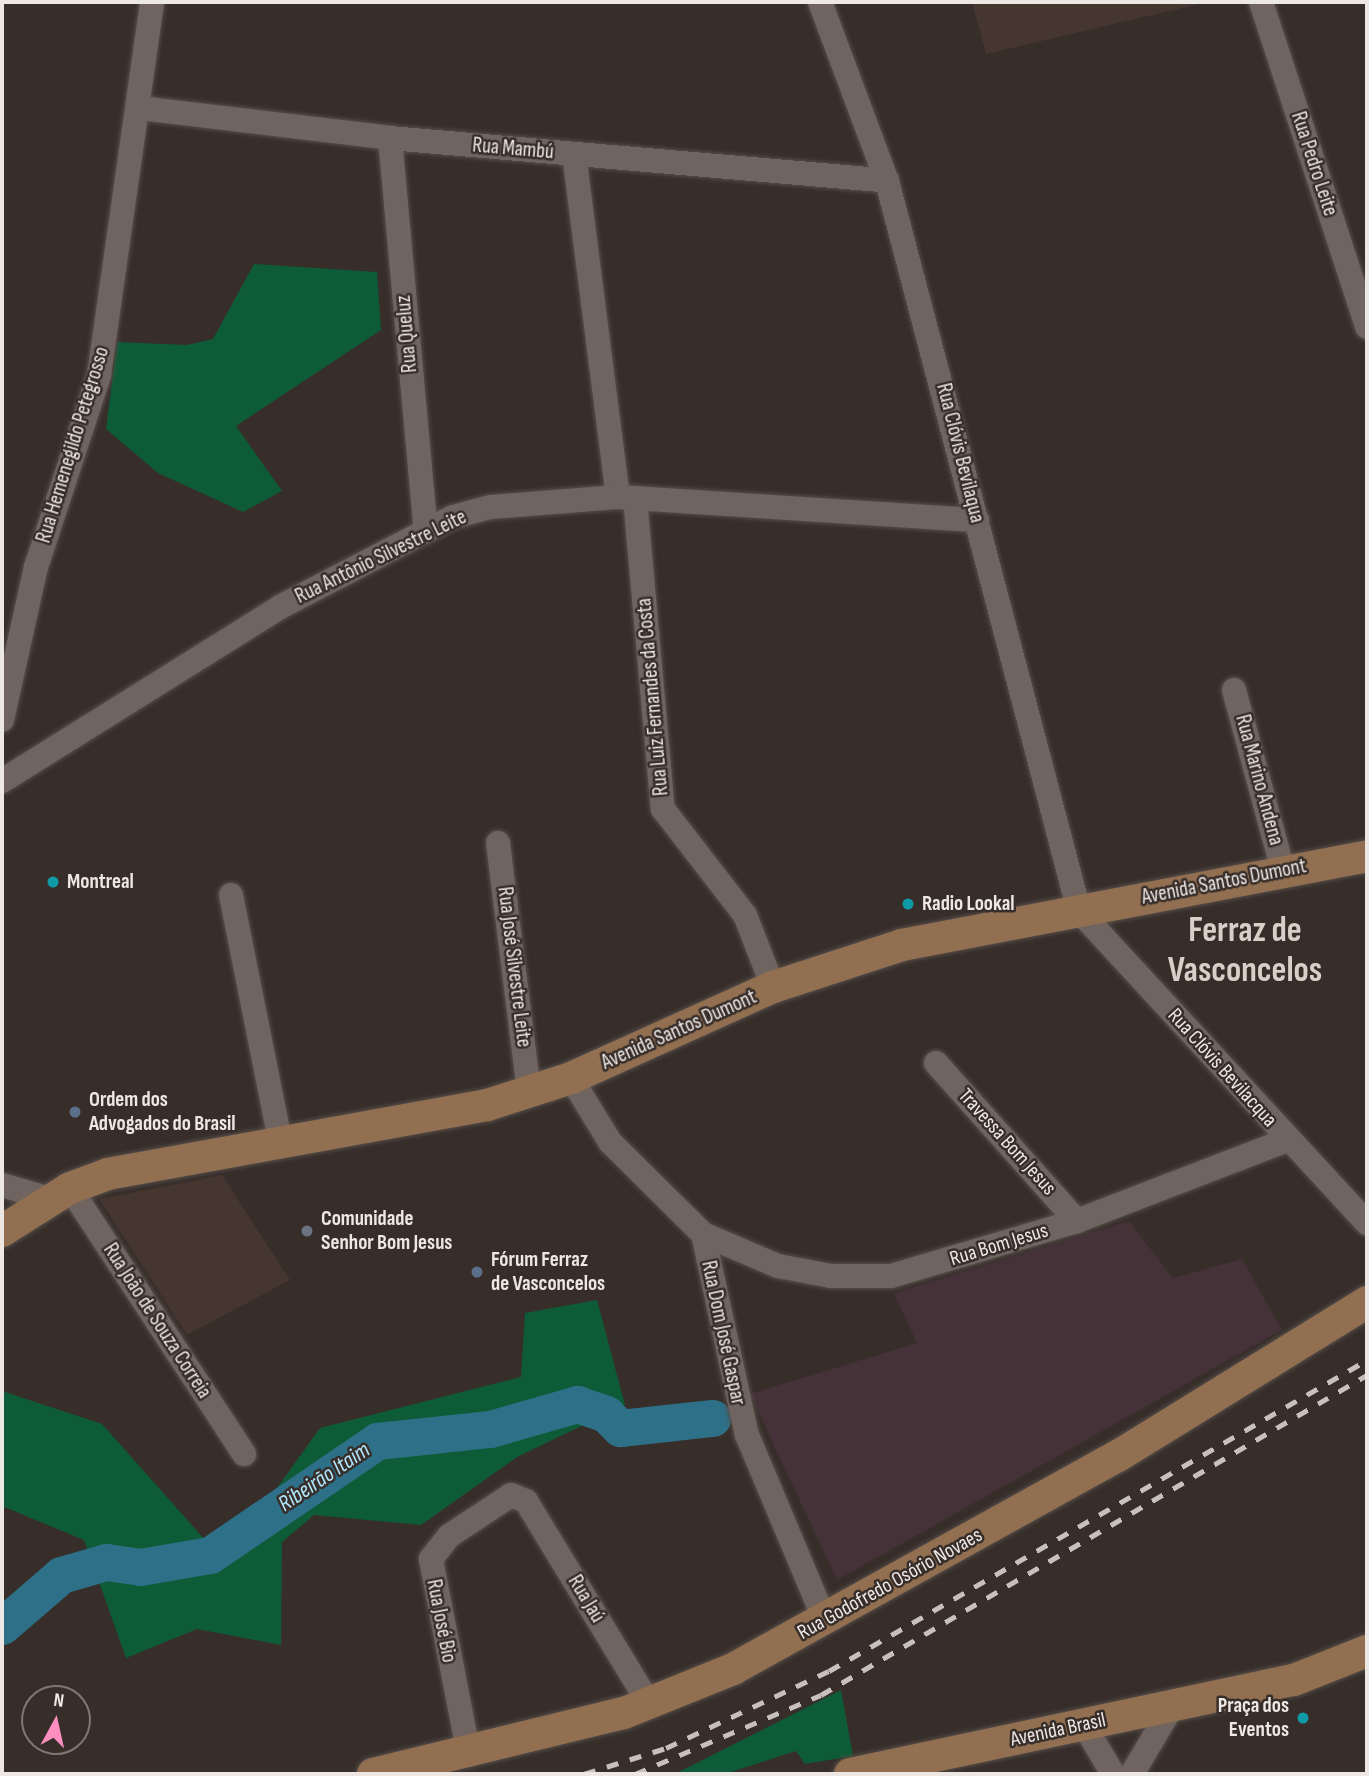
<!DOCTYPE html>
<html>
<head>
<meta charset="utf-8">
<style>
  body { margin:0 }
  #map { position:relative; width:1369px; height:1776px; overflow:hidden; background:#372e2a; font-family:"Sofia Sans Condensed",sans-serif }
  div>[style] { position:absolute }
  .built>* { inset:0; background:#45362f }
  .industrial>* { inset:0; background:#453138 }
  .green>* { inset:0; background:#0d5c37 }
  .river>* { height:37px; margin:-18.5px; padding:0 18.5px; transform-origin:18.5px; border-radius:18.5px; background:#2d7088 }
  .roads { filter:drop-shadow(0 0 2px #554d49) drop-shadow(0 0 2px #554d49) }
  .minor>* { height:24px; margin:-12px; padding:0 12px; transform-origin:12px; border-radius:12px; background:#6f645f }
  .major>* { height:32px; margin:-16px; padding:0 16px; transform-origin:16px; border-radius:16px; background:#926f50 }
  .rail>* { height:5px; margin-top:-2.5px; transform-origin:0; background:repeating-linear-gradient(90deg,#c7c0bd 0 12px,transparent 0 24px) }
  .dots>* { width:19px; height:19px; translate:-50% -50%; box-sizing:border-box; border:4px solid #372e2a; border-radius:50% }
  span { translate:-50% -50%; white-space:nowrap; text-align:center; line-height:1.15; -webkit-text-stroke:5px #372e2a; paint-order:stroke }
  .street-label { font-size:21px; color:#eee8e5 }
  .poi-label { font-size:21px; color:#eee8e5; font-weight:700 }
  .left { translate:0 -50%; text-align:left }
  .right { translate:-100% -50%; text-align:right }
  .water-label { font-size:23px; color:#b0e6fc; font-style:italic }
  .town-label { font-size:35px; color:#dacec8; font-weight:700 }
  .frame { position:absolute; inset:0; border:4px solid #eee8e5; pointer-events:none }
  .north { position:absolute; left:21px; top:1685px; width:70px; height:70px; box-sizing:border-box; background:#372e2a; border:2px solid #807875; border-radius:50%; rotate:8deg; font-size:19px; font-weight:700; line-height:28px; text-align:center; color:#eee8e5 }
  .north::after { content:''; display:block; margin:auto; width:24px; height:32px; background:#fd8ec0; clip-path:polygon(50% 0,100% 100%,50% 72%,0 100%) }
</style>
</head>
<body>
<div id="map">
  <div class="built">
    <i style="clip-path:polygon(972px 2px,1208px 2px,986px 54px)"></i>
    <i style="clip-path:polygon(222px 1175px,290px 1280px,187px 1335px,99px 1199px)"></i>
  </div>
  <div class="industrial">
    <i style="clip-path:polygon(1129px 1221px,1173px 1278px,1242px 1259px,1282px 1330px,837px 1580px,750px 1394px,917px 1343px,894px 1293px)"></i>
  </div>
  <div class="green">
    <i style="clip-path:polygon(254px 264px,377px 272px,381px 330px,236px 426px,282px 491px,243px 512px,158px 473px,106px 429px,117px 342px,187px 345px,213px 339px)"></i>
    <i style="clip-path:polygon(597px 1300px,625px 1405px,517px 1457px,421px 1525px,314px 1515px,282px 1542px,281px 1645px,197px 1629px,126px 1658px,84px 1540px,2px 1506px,2px 1391px,102px 1424px,206px 1541px,272px 1495px,320px 1428px,521px 1377px,525px 1313px)"></i>
    <i style="clip-path:polygon(841px 1690px,853px 1756px,805px 1764px,796px 1751px,725px 1774px,675px 1774px)"></i>
  </div>
  <div class="river">
    <i style="left:2px;top:1626px;width:78px;rotate:-40.8deg"></i>
    <i style="left:61px;top:1575px;width:47px;rotate:-16.1deg"></i>
    <i style="left:106px;top:1562px;width:34px;rotate:8deg"></i>
    <i style="left:140px;top:1567px;width:71px;rotate:-9.7deg"></i>
    <i style="left:210px;top:1555px;width:202px;rotate:-34.3deg"></i>
    <i style="left:377px;top:1441px;width:114px;rotate:-6.1deg"></i>
    <i style="left:490px;top:1429px;width:91px;rotate:-16deg"></i>
    <i style="left:577px;top:1404px;width:31px;rotate:19deg"></i>
    <i style="left:606px;top:1414px;width:20px;rotate:45deg"></i>
    <i style="left:620px;top:1428px;width:93px;rotate:-6.2deg"></i>
  </div>
  <div class="roads">
    <div class="minor">
      <i style="left:820px;top:2px;width:191px;rotate:69.5deg"></i>
      <i style="left:887px;top:181px;width:755px;rotate:75.26deg"></i>
      <i style="left:1079px;top:911px;width:425px;rotate:47.3deg"></i>
      <i style="left:1261px;top:2px;width:342px;rotate:71.9deg"></i>
      <i style="left:140px;top:108px;width:252px;rotate:6.8deg"></i>
      <i style="left:390px;top:138px;width:499px;rotate:4.9deg"></i>
      <i style="left:390px;top:138px;width:395px;rotate:84.8deg"></i>
      <i style="left:574px;top:154px;width:346px;rotate:82.7deg"></i>
      <i style="left:635px;top:498px;width:312px;rotate:84.9deg"></i>
      <i style="left:663px;top:809px;width:134px;rotate:52.3deg"></i>
      <i style="left:745px;top:915px;width:77px;rotate:68.7deg"></i>
      <i style="left:1234px;top:690px;width:187px;rotate:74.8deg"></i>
      <i style="left:2px;top:720px;width:157px;rotate:-77.5deg"></i>
      <i style="left:36px;top:567px;width:202px;rotate:-71.8deg"></i>
      <i style="left:99px;top:375px;width:377px;rotate:-81.9deg"></i>
      <i style="left:2px;top:781px;width:328px;rotate:-32deg"></i>
      <i style="left:280px;top:607px;width:195px;rotate:-27.5deg"></i>
      <i style="left:453px;top:517px;width:39px;rotate:-15deg"></i>
      <i style="left:491px;top:507px;width:127px;rotate:-4.5deg"></i>
      <i style="left:618px;top:497px;width:360px;rotate:3.7deg"></i>
      <i style="left:498px;top:843px;width:250px;rotate:82.9deg"></i>
      <i style="left:231px;top:895px;width:255px;rotate:78.7deg"></i>
      <i style="left:936px;top:1063px;width:212px;rotate:48.3deg"></i>
      <i style="left:571px;top:1078px;width:75px;rotate:58.6deg"></i>
      <i style="left:610px;top:1142px;width:131px;rotate:44.7deg"></i>
      <i style="left:703px;top:1234px;width:206px;rotate:77.7deg"></i>
      <i style="left:747px;top:1435px;width:202px;rotate:67.2deg"></i>
      <i style="left:2px;top:1185px;width:50px;rotate:16.3deg"></i>
      <i style="left:70px;top:1188px;width:318px;rotate:56.8deg"></i>
      <i style="left:703px;top:1234px;width:82px;rotate:23.1deg"></i>
      <i style="left:778px;top:1266px;width:54px;rotate:10.7deg"></i>
      <i style="left:831px;top:1276px;width:60px"></i>
      <i style="left:891px;top:1276px;width:194px;rotate:-16.5deg"></i>
      <i style="left:1077px;top:1221px;width:225px;rotate:-21.1deg"></i>
      <i style="left:1084px;top:1725px;width:57px;rotate:59.4deg"></i>
      <i style="left:469px;top:1755px;width:200px;rotate:-101deg"></i>
      <i style="left:431px;top:1559px;width:29px;rotate:-52deg"></i>
      <i style="left:449px;top:1536px;width:74px;rotate:-33.5deg"></i>
      <i style="left:511px;top:1495px;width:16px;rotate:22deg"></i>
      <i style="left:526px;top:1501px;width:237px;rotate:58.7deg"></i>
      <i style="left:1132px;top:1774px;width:80px;rotate:-59.3deg"></i>
    </div>
    <div class="major">
      <i style="left:2px;top:1231px;width:80px;rotate:-32.3deg"></i>
      <i style="left:70px;top:1188px;width:40px;rotate:-20.2deg"></i>
      <i style="left:108px;top:1174px;width:385px;rotate:-10.3deg"></i>
      <i style="left:487px;top:1105px;width:88px;rotate:-17.8deg"></i>
      <i style="left:571px;top:1078px;width:222px;rotate:-24.3deg"></i>
      <i style="left:773px;top:987px;width:136px;rotate:-18deg"></i>
      <i style="left:902px;top:945px;width:473px;rotate:-10.8deg"></i>
      <i style="left:373px;top:1774px;width:258px;rotate:-13.7deg"></i>
      <i style="left:624px;top:1713px;width:118px;rotate:-22deg"></i>
      <i style="left:733px;top:1669px;width:440px;rotate:-29deg"></i>
      <i style="left:1118px;top:1456px;width:293px;rotate:-31.7deg"></i>
      <i style="left:850px;top:1774px;width:454px;rotate:-12deg"></i>
      <i style="left:1294px;top:1680px;width:79px;rotate:-21.7deg"></i>
    </div>
  </div>
  <div class="rail">
    <i style="left:584px;top:1774px;width:86px;rotate:-17.6deg"></i>
    <i style="left:666px;top:1748px;width:180px;rotate:-25.3deg"></i>
    <i style="left:829px;top:1671px;width:621px;rotate:-30.03deg"></i>
    <i style="left:635px;top:1774px;width:202px;rotate:-23deg"></i>
    <i style="left:821px;top:1695px;width:633px;rotate:-30.37deg"></i>
  </div>
  <div class="dots">
    <i style="left:53px;top:882px;background:#0f9aa8"></i>
    <i style="left:908px;top:904px;background:#0f9aa8"></i>
    <i style="left:75px;top:1112px;background:#5c6f8a"></i>
    <i style="left:307px;top:1231px;background:#6b7280"></i>
    <i style="left:477px;top:1272px;background:#5c6f8a"></i>
    <i style="left:1303px;top:1718px;background:#0f9aa8"></i>
  </div>
  <div class="street-label">
    <span style="left:513px;top:149px;rotate:5deg">Rua Mambú</span>
    <span style="left:1314px;top:164px;rotate:72deg">Rua Pedro Leite</span>
    <span style="left:407px;top:334px;rotate:-95deg">Rua Queluz</span>
    <span style="left:73px;top:445px;rotate:-73deg">Rua Hemenegildo Petegrosso</span>
    <span style="left:960px;top:453px;rotate:76deg">Rua Clóvis Bevilaqua</span>
    <span style="left:381px;top:557px;rotate:-26deg">Rua Antônio Silvestre Leite</span>
    <span style="left:653px;top:697px;rotate:-95deg">Rua Luiz Fernandes da Costa</span>
    <span style="left:1259px;top:780px;rotate:75deg">Rua Marino Andena</span>
    <span style="left:1224px;top:882px;rotate:-11deg">Avenida Santos Dumont</span>
    <span style="left:514px;top:967px;rotate:83deg">Rua José Silvestre Leite</span>
    <span style="left:679px;top:1030px;rotate:-24deg">Avenida Santos Dumont</span>
    <span style="left:1222px;top:1068px;rotate:48deg">Rua Clóvis Bevilacqua</span>
    <span style="left:1007px;top:1142px;rotate:48deg">Travessa Bom Jesus</span>
    <span style="left:999px;top:1245px;rotate:-17deg">Rua Bom Jesus</span>
    <span style="left:157px;top:1321px;rotate:57deg">Rua João de Souza Correia</span>
    <span style="left:723px;top:1333px;rotate:78deg">Rua Dom José Gaspar</span>
    <span style="left:890px;top:1584px;rotate:-29deg">Rua Godofredo Osório Novaes</span>
    <span style="left:586px;top:1599px;rotate:59deg">Rua Jaú</span>
    <span style="left:441px;top:1621px;rotate:79deg">Rua José Bio</span>
    <span style="left:1058px;top:1730px;rotate:-12deg">Avenida Brasil</span>
  </div>
  <div class="poi-label">
    <span class="left" style="left:67px;top:882px">Montreal</span>
    <span class="left" style="left:922px;top:904px">Radio Lookal</span>
    <span class="left" style="left:89px;top:1112px">Ordem dos<br>Advogados do Brasil</span>
    <span class="left" style="left:321px;top:1231px">Comunidade<br>Senhor Bom Jesus</span>
    <span class="left" style="left:491px;top:1272px">Fórum Ferraz<br>de Vasconcelos</span>
    <span class="right" style="left:1289px;top:1718px">Praça dos<br>Eventos</span>
  </div>
  <div class="water-label">
    <span style="left:324px;top:1477px;rotate:-34deg">Ribeirão Itaim</span>
  </div>
  <div class="town-label">
    <span style="left:1245px;top:951px">Ferraz de<br>Vasconcelos</span>
  </div>
  <div class="frame"></div>
  <div class="north">N</div>
</div>
</body>
</html>
